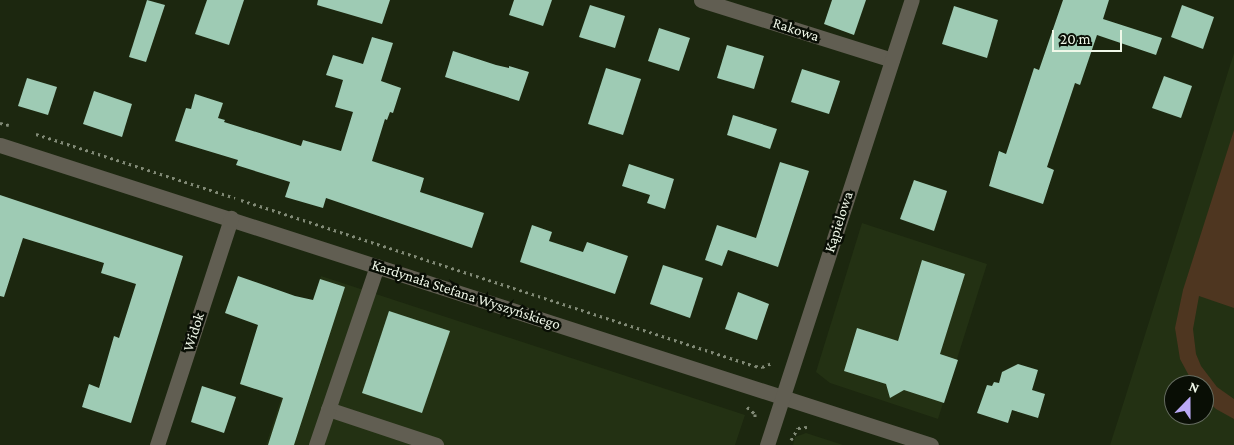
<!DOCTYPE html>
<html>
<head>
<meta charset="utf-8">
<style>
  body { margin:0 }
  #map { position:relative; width:1234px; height:445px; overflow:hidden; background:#1c270f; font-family:"Crimson Pro",serif }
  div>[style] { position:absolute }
  .built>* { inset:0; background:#233113 }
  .green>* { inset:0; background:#4e3620 }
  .building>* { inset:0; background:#9ecbb4 }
  .path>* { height:3px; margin-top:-1.5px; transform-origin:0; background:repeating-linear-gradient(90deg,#818a76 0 2.5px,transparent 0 6.5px) }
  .minor>* { height:15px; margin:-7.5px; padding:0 7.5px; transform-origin:7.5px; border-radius:7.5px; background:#615e52 }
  span { translate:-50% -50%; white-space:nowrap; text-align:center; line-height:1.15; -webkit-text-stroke:5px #090e05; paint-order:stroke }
  .street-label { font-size:15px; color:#f0f8e9 }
  .north { position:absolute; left:1164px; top:375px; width:50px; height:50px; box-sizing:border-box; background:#090e05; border:1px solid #656c60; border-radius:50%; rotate:22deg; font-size:14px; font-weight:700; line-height:20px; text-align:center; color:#f0f8e9 }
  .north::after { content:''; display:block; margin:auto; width:18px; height:22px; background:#bbaaf6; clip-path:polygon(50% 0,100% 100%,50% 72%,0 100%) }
  .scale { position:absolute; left:1052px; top:30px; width:70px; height:22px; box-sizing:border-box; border:2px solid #f0f8e9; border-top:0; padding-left:6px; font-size:15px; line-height:18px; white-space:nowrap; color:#f0f8e9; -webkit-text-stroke:4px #090e05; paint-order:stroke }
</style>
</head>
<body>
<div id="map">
  <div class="built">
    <i style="clip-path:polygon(evenodd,1234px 53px,1234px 445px,1110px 445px,1120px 414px,1234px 53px,1174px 385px,1204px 385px,1204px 415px,1174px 415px,1174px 385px)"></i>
    <i style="clip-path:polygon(862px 223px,987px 264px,938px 419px,830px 383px,816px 372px)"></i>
    <i style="clip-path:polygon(321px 276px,745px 415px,735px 445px,266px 445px)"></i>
    <i style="clip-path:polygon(806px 433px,843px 445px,793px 445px,795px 437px)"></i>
  </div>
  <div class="green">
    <i style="clip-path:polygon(1234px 130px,1234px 308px,1199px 296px,1193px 329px,1196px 354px,1201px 366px,1217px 387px,1234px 399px,1234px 419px,1216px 409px,1204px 398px,1204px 385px,1194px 385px,1180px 359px,1175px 328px,1183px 290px)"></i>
  </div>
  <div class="building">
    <i style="clip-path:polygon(147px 0,165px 5px,146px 62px,129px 57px)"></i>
    <i style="clip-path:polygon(207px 0,244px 0,229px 45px,195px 34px)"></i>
    <i style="clip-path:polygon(318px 0,390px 0,382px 24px,317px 5px)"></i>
    <i style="clip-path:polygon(514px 0,552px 0,543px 26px,509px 15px)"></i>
    <i style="clip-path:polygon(832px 0,866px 0,854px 35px,824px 24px)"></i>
    <i style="clip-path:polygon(1063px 0,1109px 0,1103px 19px,1162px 38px,1156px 55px,1097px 35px,1080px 85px,1075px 83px,1047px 167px,1054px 170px,1043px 204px,989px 186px,999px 151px,1006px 154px,1034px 68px,1039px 70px)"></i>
    <i style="clip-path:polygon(590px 5px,625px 16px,615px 48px,579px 37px)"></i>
    <i style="clip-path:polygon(1182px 5px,1214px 17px,1203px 49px,1171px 37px)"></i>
    <i style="clip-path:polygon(954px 6px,998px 20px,987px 58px,942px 44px)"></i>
    <i style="clip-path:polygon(659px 28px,690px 38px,679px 71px,648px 61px)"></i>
    <i style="clip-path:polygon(372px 37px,393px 43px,381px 81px,401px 88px,393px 113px,390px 112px,387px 120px,385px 119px,372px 161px,424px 178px,420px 192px,484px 213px,472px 248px,326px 198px,323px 208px,285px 197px,290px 182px,236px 165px,238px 160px,175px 141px,186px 108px,191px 109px,195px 94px,223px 103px,218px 118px,225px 120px,224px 122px,301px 146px,303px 140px,341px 151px,353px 112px,335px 107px,343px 80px,326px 75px,333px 55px,363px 64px)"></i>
    <i style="clip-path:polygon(727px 45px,764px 56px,754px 89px,717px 78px)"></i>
    <i style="clip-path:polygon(453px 51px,496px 65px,509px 68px,509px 66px,529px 72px,519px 101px,445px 77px)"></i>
    <i style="clip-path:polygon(606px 68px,641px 79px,623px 135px,588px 124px)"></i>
    <i style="clip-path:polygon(802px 69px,840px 81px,829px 114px,791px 102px)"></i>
    <i style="clip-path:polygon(1164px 76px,1192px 86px,1181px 118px,1152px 108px)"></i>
    <i style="clip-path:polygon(27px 78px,57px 87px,48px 115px,18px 106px)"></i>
    <i style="clip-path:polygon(94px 91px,132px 104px,122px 137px,83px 124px)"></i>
    <i style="clip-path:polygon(733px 115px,777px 129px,770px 149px,727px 135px)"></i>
    <i style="clip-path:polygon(780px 162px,809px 171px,778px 267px,728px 250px,722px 266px,705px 260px,717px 225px,756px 238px)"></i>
    <i style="clip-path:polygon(629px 164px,674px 179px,665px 209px,647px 203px,650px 195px,622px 186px)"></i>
    <i style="clip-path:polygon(914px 180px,947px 191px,934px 231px,900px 219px)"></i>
    <i style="clip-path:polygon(0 195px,183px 256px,131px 423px,82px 407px,89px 384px,99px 388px,114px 336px,119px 338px,136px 284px,101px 273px,104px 263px,23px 238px,4px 297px,0 296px)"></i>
    <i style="clip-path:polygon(532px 225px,552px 232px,549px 241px,583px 252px,587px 242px,628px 256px,615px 294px,520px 262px)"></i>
    <i style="clip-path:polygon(922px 260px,965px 274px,940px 354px,958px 360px,944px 403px,904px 390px,890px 398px,886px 384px,844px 371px,857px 328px,898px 341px)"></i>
    <i style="clip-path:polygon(663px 265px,703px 278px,690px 318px,650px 304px)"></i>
    <i style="clip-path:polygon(238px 276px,295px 296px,313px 300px,320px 279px,345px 287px,294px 445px,268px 445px,283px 398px,240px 384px,258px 325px,225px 313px)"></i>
    <i style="clip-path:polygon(738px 292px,769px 304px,757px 340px,725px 329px)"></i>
    <i style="clip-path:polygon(389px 311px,450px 331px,422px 413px,362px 393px)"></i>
    <i style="clip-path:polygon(1018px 364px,1038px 370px,1032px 390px,1045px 394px,1038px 418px,1012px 410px,1008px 423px,977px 413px,987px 385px,992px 386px,994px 382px,999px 383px,1002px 372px)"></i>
    <i style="clip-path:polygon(202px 386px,236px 397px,224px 433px,191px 422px)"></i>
  </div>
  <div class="path">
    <i style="left:0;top:123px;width:9px;rotate:13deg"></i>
    <i style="left:36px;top:134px;width:209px;rotate:17.8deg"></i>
    <i style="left:241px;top:200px;width:540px;rotate:17.9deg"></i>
    <i style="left:755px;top:366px;width:7px;rotate:8deg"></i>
    <i style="left:762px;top:367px;width:11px;rotate:-22deg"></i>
    <i style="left:747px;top:407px;width:11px;rotate:41deg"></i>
    <i style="left:755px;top:414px;width:3px;rotate:90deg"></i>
    <i style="left:791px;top:440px;width:14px;rotate:-60deg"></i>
    <i style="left:798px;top:428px;width:9px;rotate:-6deg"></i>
  </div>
  <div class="minor">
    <i style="left:701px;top:0;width:200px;rotate:17.4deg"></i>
    <i style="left:0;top:145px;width:978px;rotate:17.86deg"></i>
    <i style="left:328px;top:409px;width:114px;rotate:18.4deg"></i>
    <i style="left:157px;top:445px;width:239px;rotate:-71.9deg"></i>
    <i style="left:316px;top:445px;width:189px;rotate:-71.2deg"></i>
    <i style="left:767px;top:445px;width:468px;rotate:-72deg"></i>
  </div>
  <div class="street-label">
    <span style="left:796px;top:30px;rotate:18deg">Rakowa</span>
    <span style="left:839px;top:222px;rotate:-72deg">Kąpielowa</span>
    <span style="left:466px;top:295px;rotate:18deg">Kardynała Stefana Wyszyńskiego</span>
    <span style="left:194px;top:332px;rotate:-72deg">Widok</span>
  </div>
  <div class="north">N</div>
  <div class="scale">20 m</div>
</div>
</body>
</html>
